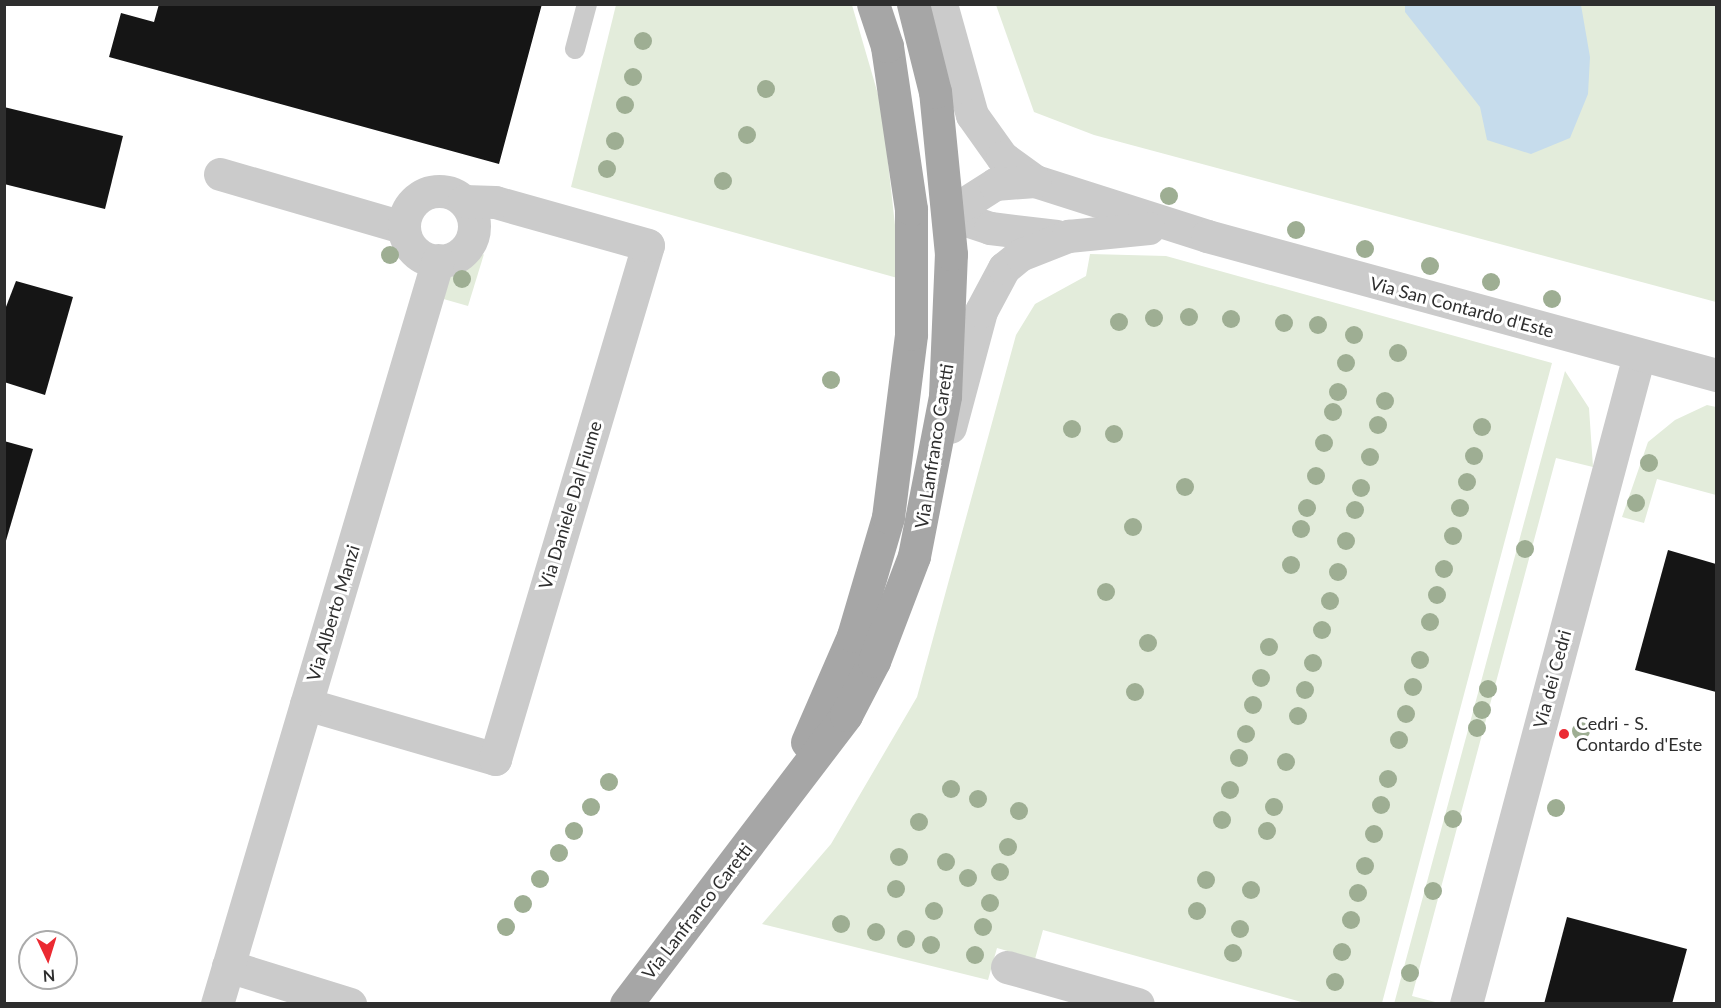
<!DOCTYPE html>
<html>
<head>
<meta charset="utf-8">
<style>
  body { margin:0 }
  #map { position:relative; width:1721px; height:1008px; overflow:hidden; background:#fff; font-family:Lato,sans-serif }
  div>[style] { position:absolute }
  .green>* { inset:0; background:#e3ecdb }
  .water>* { inset:0; background:#c6dcec }
  .building>* { inset:0; background:#151515 }
  .service>* { height:20px; margin:-10px; padding:0 10px; transform-origin:10px; border-radius:10px; background:#cbcbcb }
  .minor>* { height:33px; margin:-16.5px; padding:0 16.5px; transform-origin:16.5px; border-radius:16.5px; background:#cbcbcb }
  .minor>.ring { margin:-16.5px; padding:0; box-sizing:content-box; background:none; border:33px solid #cbcbcb; border-radius:50% }
  .tertiary>* { height:33px; margin:-16.5px; padding:0 16.5px; transform-origin:16.5px; border-radius:16.5px; background:#cbcbcb }
  .primary>* { height:33px; margin:-16.5px; padding:0 16.5px; transform-origin:16.5px; border-radius:16.5px; background:#a6a6a6 }
  .trees>* { width:18px; height:18px; margin:-9px; border-radius:50%; background:#9eae93 }
  .dots>* { width:16px; height:16px; translate:-50% -50%; box-sizing:border-box; border:3px solid #fff; border-radius:50% }
  span { translate:-50% -50%; white-space:nowrap; text-align:center; line-height:1.15; -webkit-text-stroke:6px #fff; paint-order:stroke }
  .street-label { font-size:18px; color:#2e2e2e }
  .poi-label { font-size:18px; color:#2e2e2e }
  .left { translate:0 -50%; text-align:left }
  .frame { position:absolute; inset:0; border:6px solid #2e2e2e; pointer-events:none }
  .north { position:absolute; left:18px; top:930px; width:60px; height:60px; box-sizing:border-box; background:#fff; border:2px solid #ababab; border-radius:50%; rotate:176deg; font-size:16px; font-weight:700; line-height:24px; text-align:center; color:#2e2e2e }
  .north::after { content:''; display:block; margin:auto; width:21px; height:27px; background:#eb2a32; clip-path:polygon(50% 0,100% 100%,50% 72%,0 100%) }
</style>
</head>
<body>
<div id="map">
  <div class="green">
    <i style="clip-path:polygon(616px 5px,852px 5px,882px 108px,901px 279px,571px 187px)"></i>
    <i style="clip-path:polygon(996px 5px,1716px 5px,1716px 302px,1094px 135px,1034px 112px)"></i>
    <i style="clip-path:polygon(484px 254px,468px 306px,440px 298px,448px 277px)"></i>
    <i style="clip-path:polygon(1090px 254px,1166px 256px,1552px 363px,1382px 1003px,1305px 1003px,1043px 930px,1035px 959px,997px 948px,988px 980px,762px 924px,831px 844px,917px 697px,1016px 335px,1035px 304px,1086px 276px)"></i>
    <i style="clip-path:polygon(1565px 371px,1589px 408px,1593px 467px,1556px 458px,1412px 996px,1439px 1003px,1394px 1004px)"></i>
    <i style="clip-path:polygon(1707px 405px,1716px 407px,1716px 495px,1657px 479px,1644px 523px,1622px 517px,1648px 442px,1675px 420px)"></i>
  </div>
  <div class="water">
    <i style="clip-path:polygon(1405px 5px,1581px 5px,1590px 57px,1588px 94px,1570px 138px,1531px 154px,1487px 140px,1480px 107px,1405px 12px)"></i>
  </div>
  <div class="building">
    <i style="clip-path:polygon(159px 4px,542px 4px,499px 164px,109px 57px,121px 13px,154px 22px)"></i>
    <i style="clip-path:polygon(4px 107px,123px 136px,105px 209px,4px 184px)"></i>
    <i style="clip-path:polygon(16px 281px,73px 297px,45px 395px,4px 382px,4px 312px)"></i>
    <i style="clip-path:polygon(4px 441px,33px 449px,5px 544px,4px 544px)"></i>
    <i style="clip-path:polygon(1668px 550px,1716px 564px,1716px 692px,1635px 670px)"></i>
    <i style="clip-path:polygon(1567px 917px,1687px 949px,1672px 1004px,1544px 1004px)"></i>
  </div>
  <div class="service">
    <i style="left:575px;top:49px;width:47px;rotate:-75.1deg"></i>
  </div>
  <div class="minor">
    <i style="left:220px;top:174px;width:191px;rotate:16.2deg"></i>
    <i class="ring" style="left:404px;top:191px;width:37px;height:37px"></i>
    <i style="left:306px;top:704px;width:197px;rotate:16.2deg"></i>
    <i style="left:495px;top:759px;width:536px;rotate:-73.42deg"></i>
    <i style="left:648px;top:245px;width:159px;rotate:-164.3deg"></i>
    <i style="left:495px;top:202px;width:31px;rotate:-178deg"></i>
    <i style="left:228px;top:966px;width:128px;rotate:17.3deg"></i>
    <i style="left:1007px;top:967px;width:136px;rotate:15.8deg"></i>
    <i style="left:217px;top:1004px;width:776px;rotate:-73.46deg"></i>
    <i style="left:1466px;top:1004px;width:672px;rotate:-75.07deg"></i>
  </div>
  <div class="tertiary">
    <i style="left:941px;top:4px;width:115px;rotate:74.4deg"></i>
    <i style="left:972px;top:115px;width:52px;rotate:54.5deg"></i>
    <i style="left:1002px;top:157px;width:41px;rotate:36deg"></i>
    <i style="left:1035px;top:181px;width:181px;rotate:17.7deg"></i>
    <i style="left:1207px;top:236px;width:528px;rotate:15.27deg"></i>
    <i style="left:948px;top:214px;width:44px;rotate:18.4deg"></i>
    <i style="left:990px;top:228px;width:67px;rotate:6.8deg"></i>
    <i style="left:948px;top:214px;width:56px;rotate:-32.6deg"></i>
    <i style="left:995px;top:184px;width:40px;rotate:-4.3deg"></i>
    <i style="left:950px;top:427px;width:120px;rotate:-75deg"></i>
    <i style="left:981px;top:311px;width:49px;rotate:-61.9deg"></i>
    <i style="left:1004px;top:268px;width:21px;rotate:-39deg"></i>
    <i style="left:1020px;top:255px;width:52px;rotate:-21.6deg"></i>
    <i style="left:1068px;top:236px;width:81px;rotate:-5.6deg"></i>
  </div>
  <div class="primary">
    <i style="left:807px;top:742px;width:116px;rotate:-66.5deg"></i>
    <i style="left:853px;top:636px;width:124px;rotate:-73.6deg"></i>
    <i style="left:888px;top:517px;width:184px;rotate:-82.8deg"></i>
    <i style="left:911px;top:334px;width:125px;rotate:-90deg"></i>
    <i style="left:911px;top:209px;width:165px;rotate:-98.4deg"></i>
    <i style="left:887px;top:46px;width:44px;rotate:-108.4deg"></i>
    <i style="left:626px;top:1004px;width:363px;rotate:-52.7deg"></i>
    <i style="left:846px;top:715px;width:61px;rotate:-62.6deg"></i>
    <i style="left:874px;top:661px;width:112px;rotate:-69.1deg"></i>
    <i style="left:914px;top:556px;width:163px;rotate:-79deg"></i>
    <i style="left:945px;top:396px;width:142px;rotate:-87.6deg"></i>
    <i style="left:951px;top:254px;width:163px;rotate:-95.6deg"></i>
    <i style="left:935px;top:92px;width:91px;rotate:-104deg"></i>
  </div>
  <div class="trees">
    <i style="left:643px;top:41px"></i>
    <i style="left:633px;top:77px"></i>
    <i style="left:766px;top:89px"></i>
    <i style="left:625px;top:105px"></i>
    <i style="left:747px;top:135px"></i>
    <i style="left:615px;top:141px"></i>
    <i style="left:607px;top:169px"></i>
    <i style="left:723px;top:181px"></i>
    <i style="left:1169px;top:196px"></i>
    <i style="left:1296px;top:230px"></i>
    <i style="left:1365px;top:249px"></i>
    <i style="left:390px;top:255px"></i>
    <i style="left:1430px;top:266px"></i>
    <i style="left:462px;top:279px"></i>
    <i style="left:1491px;top:282px"></i>
    <i style="left:1552px;top:299px"></i>
    <i style="left:1189px;top:317px"></i>
    <i style="left:1154px;top:318px"></i>
    <i style="left:1231px;top:319px"></i>
    <i style="left:1119px;top:322px"></i>
    <i style="left:1284px;top:323px"></i>
    <i style="left:1318px;top:325px"></i>
    <i style="left:1354px;top:335px"></i>
    <i style="left:1398px;top:353px"></i>
    <i style="left:1346px;top:363px"></i>
    <i style="left:831px;top:380px"></i>
    <i style="left:1338px;top:392px"></i>
    <i style="left:1385px;top:401px"></i>
    <i style="left:1333px;top:412px"></i>
    <i style="left:1378px;top:425px"></i>
    <i style="left:1482px;top:427px"></i>
    <i style="left:1072px;top:429px"></i>
    <i style="left:1114px;top:434px"></i>
    <i style="left:1324px;top:443px"></i>
    <i style="left:1474px;top:456px"></i>
    <i style="left:1370px;top:457px"></i>
    <i style="left:1649px;top:463px"></i>
    <i style="left:1316px;top:476px"></i>
    <i style="left:1467px;top:482px"></i>
    <i style="left:1185px;top:487px"></i>
    <i style="left:1361px;top:488px"></i>
    <i style="left:1636px;top:503px"></i>
    <i style="left:1307px;top:508px"></i>
    <i style="left:1460px;top:508px"></i>
    <i style="left:1355px;top:510px"></i>
    <i style="left:1133px;top:527px"></i>
    <i style="left:1301px;top:529px"></i>
    <i style="left:1453px;top:536px"></i>
    <i style="left:1346px;top:541px"></i>
    <i style="left:1525px;top:549px"></i>
    <i style="left:1291px;top:565px"></i>
    <i style="left:1444px;top:569px"></i>
    <i style="left:1338px;top:572px"></i>
    <i style="left:1106px;top:592px"></i>
    <i style="left:1437px;top:595px"></i>
    <i style="left:1330px;top:601px"></i>
    <i style="left:1430px;top:622px"></i>
    <i style="left:1322px;top:630px"></i>
    <i style="left:1148px;top:643px"></i>
    <i style="left:1269px;top:647px"></i>
    <i style="left:1420px;top:660px"></i>
    <i style="left:1313px;top:663px"></i>
    <i style="left:1261px;top:678px"></i>
    <i style="left:1413px;top:687px"></i>
    <i style="left:1488px;top:689px"></i>
    <i style="left:1305px;top:690px"></i>
    <i style="left:1135px;top:692px"></i>
    <i style="left:1253px;top:705px"></i>
    <i style="left:1482px;top:710px"></i>
    <i style="left:1406px;top:714px"></i>
    <i style="left:1298px;top:716px"></i>
    <i style="left:1477px;top:728px"></i>
    <i style="left:1581px;top:731px"></i>
    <i style="left:1246px;top:734px"></i>
    <i style="left:1399px;top:740px"></i>
    <i style="left:1239px;top:758px"></i>
    <i style="left:1286px;top:762px"></i>
    <i style="left:1388px;top:779px"></i>
    <i style="left:609px;top:782px"></i>
    <i style="left:951px;top:789px"></i>
    <i style="left:1230px;top:790px"></i>
    <i style="left:978px;top:799px"></i>
    <i style="left:1381px;top:805px"></i>
    <i style="left:591px;top:807px"></i>
    <i style="left:1274px;top:807px"></i>
    <i style="left:1556px;top:808px"></i>
    <i style="left:1019px;top:811px"></i>
    <i style="left:1453px;top:819px"></i>
    <i style="left:1222px;top:820px"></i>
    <i style="left:919px;top:822px"></i>
    <i style="left:574px;top:831px"></i>
    <i style="left:1267px;top:831px"></i>
    <i style="left:1374px;top:834px"></i>
    <i style="left:1008px;top:847px"></i>
    <i style="left:559px;top:853px"></i>
    <i style="left:899px;top:857px"></i>
    <i style="left:946px;top:862px"></i>
    <i style="left:1365px;top:866px"></i>
    <i style="left:1000px;top:872px"></i>
    <i style="left:968px;top:878px"></i>
    <i style="left:540px;top:879px"></i>
    <i style="left:1206px;top:880px"></i>
    <i style="left:896px;top:889px"></i>
    <i style="left:1251px;top:890px"></i>
    <i style="left:1433px;top:891px"></i>
    <i style="left:1358px;top:893px"></i>
    <i style="left:990px;top:903px"></i>
    <i style="left:523px;top:904px"></i>
    <i style="left:934px;top:911px"></i>
    <i style="left:1197px;top:911px"></i>
    <i style="left:1351px;top:920px"></i>
    <i style="left:841px;top:924px"></i>
    <i style="left:506px;top:927px"></i>
    <i style="left:983px;top:927px"></i>
    <i style="left:1240px;top:929px"></i>
    <i style="left:876px;top:932px"></i>
    <i style="left:906px;top:939px"></i>
    <i style="left:931px;top:945px"></i>
    <i style="left:1342px;top:952px"></i>
    <i style="left:1233px;top:953px"></i>
    <i style="left:975px;top:955px"></i>
    <i style="left:1410px;top:973px"></i>
    <i style="left:1335px;top:982px"></i>
  </div>
  <div class="dots">
    <i style="left:1564px;top:734px;background:#eb2a32"></i>
  </div>
  <div class="street-label">
    <span style="left:1462px;top:307px;rotate:15deg">Via San Contardo d'Este</span>
    <span style="left:934px;top:446px;rotate:-81deg">Via Lanfranco Caretti</span>
    <span style="left:570px;top:505px;rotate:-73deg">Via Daniele Dal Fiume</span>
    <span style="left:333px;top:613px;rotate:-73deg">Via Alberto Manzi</span>
    <span style="left:1552px;top:679px;rotate:-75deg">Via dei Cedri</span>
    <span style="left:697px;top:911px;rotate:-52deg">Via Lanfranco Caretti</span>
  </div>
  <div class="poi-label">
    <span class="left" style="left:1576px;top:734px">Cedri - S.<br>Contardo d'Este</span>
  </div>
  <div class="frame"></div>
  <div class="north">N</div>
</div>
</body>
</html>
